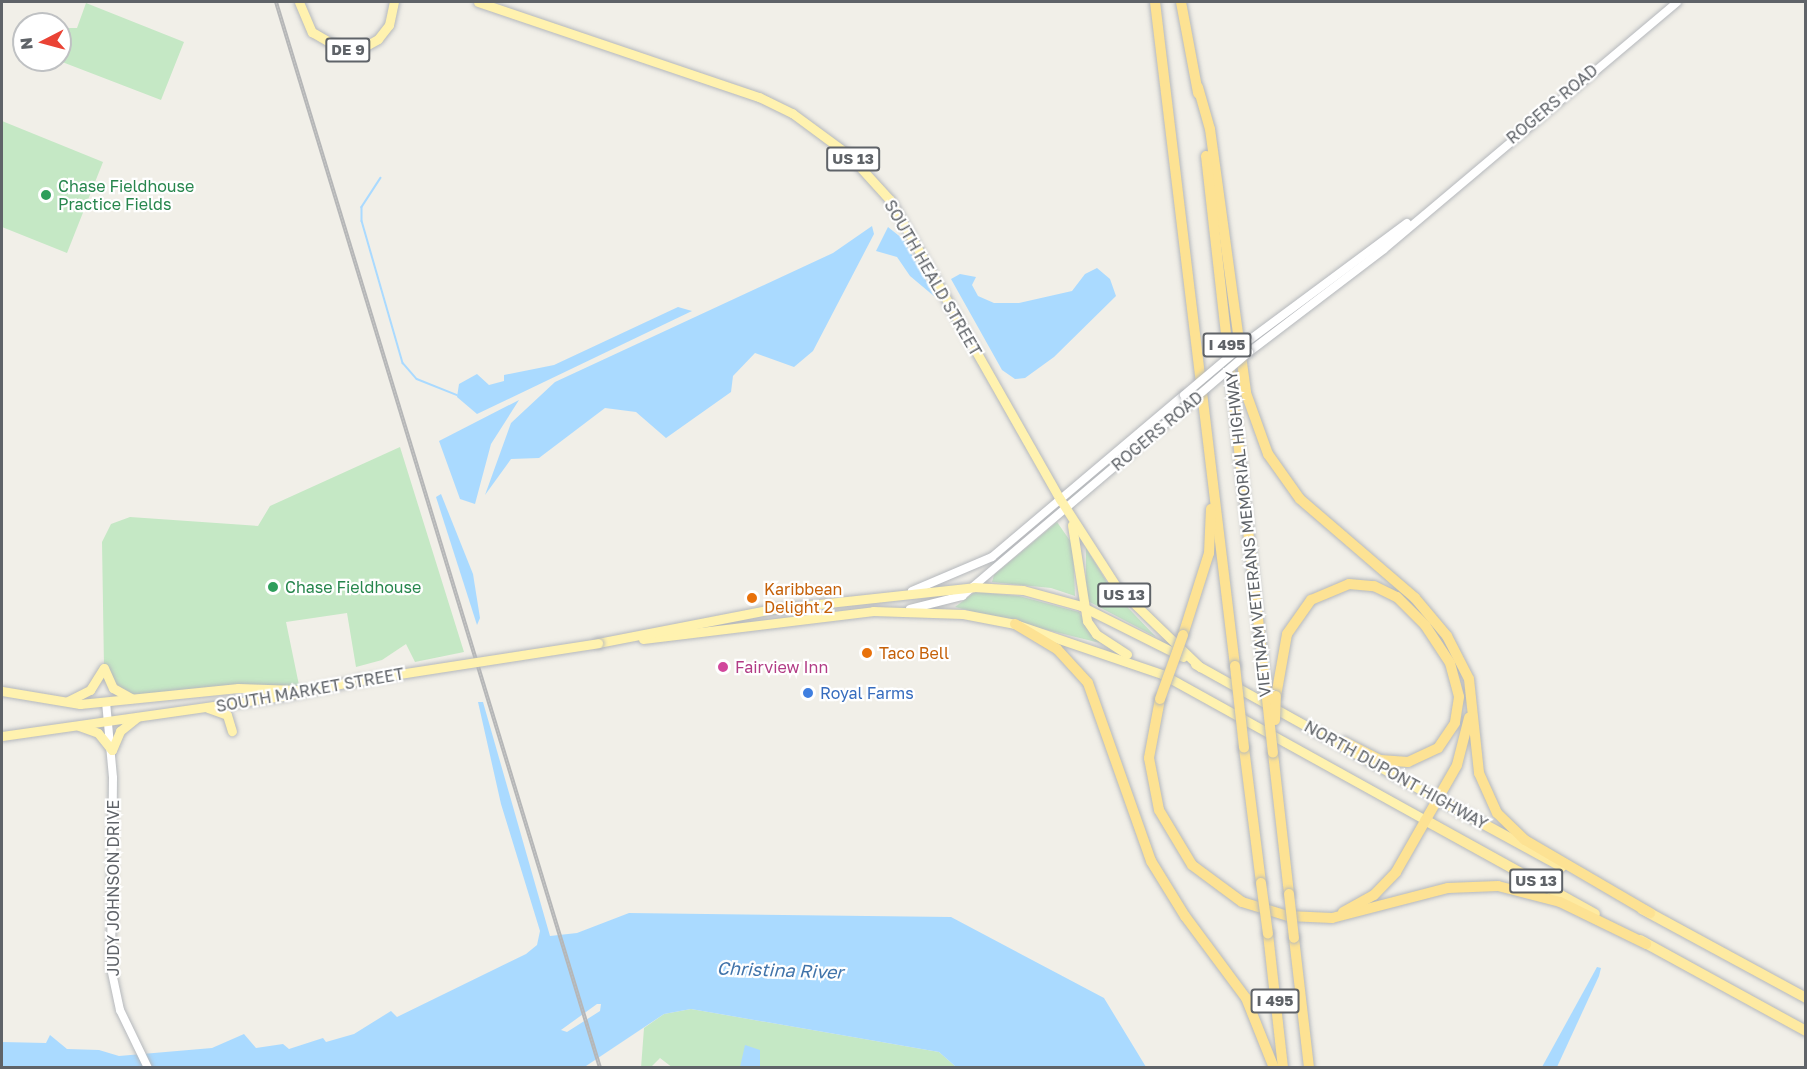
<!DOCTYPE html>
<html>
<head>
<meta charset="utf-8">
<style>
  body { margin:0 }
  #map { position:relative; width:1807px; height:1069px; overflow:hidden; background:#f1efe8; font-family:"Golos Text",sans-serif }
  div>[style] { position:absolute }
  .green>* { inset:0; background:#c5e8c5 }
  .water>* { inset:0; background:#aadaff }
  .stream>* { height:1.5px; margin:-0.75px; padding:0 0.75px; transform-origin:0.75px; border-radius:0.75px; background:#aadaff }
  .roads { filter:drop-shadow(0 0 2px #b5b8bc) drop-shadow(0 0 2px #b5b8bc) }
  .tertiary>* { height:8px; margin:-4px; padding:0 4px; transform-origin:4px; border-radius:4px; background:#fff }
  .primary>* { height:9px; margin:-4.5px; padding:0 4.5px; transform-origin:4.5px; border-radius:4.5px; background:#fff2af }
  .trunk>* { height:10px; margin:-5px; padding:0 5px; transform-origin:5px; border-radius:5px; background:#feeaa1 }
  .motorway>* { height:10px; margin:-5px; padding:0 5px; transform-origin:5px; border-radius:5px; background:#fde293 }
  .rail>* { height:4px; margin-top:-2px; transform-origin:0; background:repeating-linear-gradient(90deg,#fff 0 4.5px,#b6b7b8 0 9px); box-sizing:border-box; border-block:2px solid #b6b7b8 }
  .bridges { filter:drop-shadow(0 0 2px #b5b8bc) drop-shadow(0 0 2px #b5b8bc) }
  .tertiary-bridge>* { height:8px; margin:-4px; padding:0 4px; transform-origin:4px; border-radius:4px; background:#fff }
  .primary-bridge>* { height:9px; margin:-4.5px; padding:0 4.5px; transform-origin:4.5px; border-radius:4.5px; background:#fff2af }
  .motorway-bridge>* { height:10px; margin:-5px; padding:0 5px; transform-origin:5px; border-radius:5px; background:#fde293 }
  .dots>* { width:16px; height:16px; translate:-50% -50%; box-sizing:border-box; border:3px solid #fff; border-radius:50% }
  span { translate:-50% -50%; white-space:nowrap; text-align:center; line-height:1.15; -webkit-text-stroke:4.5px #fff; paint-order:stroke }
  .shield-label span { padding:2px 4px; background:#fff; border:2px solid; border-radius:4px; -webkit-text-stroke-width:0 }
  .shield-label { font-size:15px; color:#5f6368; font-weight:700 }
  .street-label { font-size:16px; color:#5f6368 }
  .leisure-label { font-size:16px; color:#27864d }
  .left { translate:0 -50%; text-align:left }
  .food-label { font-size:16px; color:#c56008 }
  .hotel-label { font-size:16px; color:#b23c85 }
  .shop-label { font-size:16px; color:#366cbe }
  .water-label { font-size:18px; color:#4174aa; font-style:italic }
  .frame { position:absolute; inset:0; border:3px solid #5f6368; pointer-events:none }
  .north { position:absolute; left:12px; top:12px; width:60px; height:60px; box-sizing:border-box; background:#fff; border:2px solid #bfc1c3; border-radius:50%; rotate:264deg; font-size:16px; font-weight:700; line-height:24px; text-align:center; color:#5f6368 }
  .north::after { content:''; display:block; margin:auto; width:21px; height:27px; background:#ea4335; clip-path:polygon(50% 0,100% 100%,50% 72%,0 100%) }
</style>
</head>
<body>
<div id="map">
  <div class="green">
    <i style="clip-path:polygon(86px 3px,184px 42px,161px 100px,57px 60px,60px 28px,77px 28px)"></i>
    <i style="clip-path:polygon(2px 121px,103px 162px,67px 253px,2px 227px)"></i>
    <i style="clip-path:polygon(400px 447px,464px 652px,415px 662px,406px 644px,382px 660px,356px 667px,347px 613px,286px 622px,300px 690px,249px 688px,134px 699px,121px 693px,104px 668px,102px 542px,111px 524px,130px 517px,258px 526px,270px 506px)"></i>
    <i style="clip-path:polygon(1057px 522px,1073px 545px,1075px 596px,1051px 588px,992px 582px,994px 575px)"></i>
    <i style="clip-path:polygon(1086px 548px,1113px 592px,1156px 637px,1086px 600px)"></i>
    <i style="clip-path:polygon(975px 592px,1019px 596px,1079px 612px,1100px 643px,955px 607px)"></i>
    <i style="clip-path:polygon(691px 1009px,939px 1052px,956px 1067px,673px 1068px,660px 1058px,651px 1067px,641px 1068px,644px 1028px,664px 1014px)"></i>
  </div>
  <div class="water">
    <i style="clip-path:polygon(872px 226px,874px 234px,813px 351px,794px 367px,755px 353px,733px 376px,731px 392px,666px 438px,636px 412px,605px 408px,539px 458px,511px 459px,485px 495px,511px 423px,555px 382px,833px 253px)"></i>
    <i style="clip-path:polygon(888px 227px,903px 239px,935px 297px,910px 276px,897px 257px,876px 251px)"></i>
    <i style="clip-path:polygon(1097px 268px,1110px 279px,1116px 296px,1054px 357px,1025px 378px,1015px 379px,1002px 370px,951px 279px,960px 274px,976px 277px,972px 285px,978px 296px,994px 303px,1019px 303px,1072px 291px,1085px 274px)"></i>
    <i style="clip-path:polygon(678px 307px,692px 311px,477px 414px,457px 397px,459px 384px,477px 374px,489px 385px,504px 381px,504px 375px,554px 365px)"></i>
    <i style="clip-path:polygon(519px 400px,491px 444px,475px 504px,460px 499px,439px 441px)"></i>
    <i style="clip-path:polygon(441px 494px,473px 574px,480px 618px,477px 625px,436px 497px)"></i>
    <i style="clip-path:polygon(evenodd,478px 702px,483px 702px,550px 936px,577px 933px,629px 913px,951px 917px,1104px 998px,1146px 1067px,956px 1067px,939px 1052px,691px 1009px,664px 1014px,583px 1068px,2px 1068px,2px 1042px,46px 1043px,50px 1035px,67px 1049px,99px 1050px,119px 1056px,212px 1048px,244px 1034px,256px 1048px,283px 1044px,289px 1049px,323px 1038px,326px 1042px,354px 1034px,391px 1011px,397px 1017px,526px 954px,537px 945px,540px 931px,501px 804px,478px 702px,597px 1004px,601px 1004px,600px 1011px,567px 1032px,561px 1030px,597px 1004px)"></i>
    <i style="clip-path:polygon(1597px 967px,1601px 968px,1599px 976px,1557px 1067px,1542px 1067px)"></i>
    <i style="clip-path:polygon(745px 1045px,760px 1050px,760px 1067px,740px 1067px)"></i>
  </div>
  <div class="stream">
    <i style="left:381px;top:178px;width:35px;rotate:123deg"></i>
    <i style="left:362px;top:207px;width:14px;rotate:90deg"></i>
    <i style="left:362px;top:221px;width:148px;rotate:73.9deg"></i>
    <i style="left:403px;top:363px;width:21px;rotate:49deg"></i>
    <i style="left:417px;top:379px;width:43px;rotate:21.8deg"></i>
  </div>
  <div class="roads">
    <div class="tertiary">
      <i style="left:1248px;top:341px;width:198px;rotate:-36.6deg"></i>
      <i style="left:1249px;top:352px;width:170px;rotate:-37.3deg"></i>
      <i style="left:1384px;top:249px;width:383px;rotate:-40.1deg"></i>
      <i style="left:912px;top:591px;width:87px;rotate:-23deg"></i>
      <i style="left:992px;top:557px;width:251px;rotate:-40.2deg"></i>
      <i style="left:910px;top:609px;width:54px;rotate:-14deg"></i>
      <i style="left:962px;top:596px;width:294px;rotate:-40.3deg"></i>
      <i style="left:106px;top:702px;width:76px;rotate:84.7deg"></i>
      <i style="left:113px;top:778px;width:190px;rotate:90.6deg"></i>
      <i style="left:111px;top:968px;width:43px;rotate:77.9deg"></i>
      <i style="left:120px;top:1010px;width:64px;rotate:64.2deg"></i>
    </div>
    <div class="primary">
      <i style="left:299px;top:2px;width:33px;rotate:67deg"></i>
      <i style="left:312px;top:32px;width:36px;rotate:30deg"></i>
      <i style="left:343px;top:50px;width:19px;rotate:-6deg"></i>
      <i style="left:362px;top:48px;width:18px;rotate:-29deg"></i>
      <i style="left:378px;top:39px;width:18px;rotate:-52deg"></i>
      <i style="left:389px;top:25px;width:24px;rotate:-78deg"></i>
      <i style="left:478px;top:2px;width:297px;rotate:18.7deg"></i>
      <i style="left:759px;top:97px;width:37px;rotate:26deg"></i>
      <i style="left:792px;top:113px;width:71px;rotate:36.4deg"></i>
      <i style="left:849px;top:155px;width:61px;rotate:47.7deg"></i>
      <i style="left:890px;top:200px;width:344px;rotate:60.4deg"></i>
      <i style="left:1060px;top:499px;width:103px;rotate:57.2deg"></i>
      <i style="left:1116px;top:586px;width:117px;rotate:44deg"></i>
      <i style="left:1072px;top:525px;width:97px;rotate:81.1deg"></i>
      <i style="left:1087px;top:621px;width:16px;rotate:55deg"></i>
      <i style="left:1096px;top:634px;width:37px;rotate:33deg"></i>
      <i style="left:643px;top:639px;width:232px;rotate:-6.9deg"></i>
      <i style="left:873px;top:611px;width:90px;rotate:1.9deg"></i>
      <i style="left:963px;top:614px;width:53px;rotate:10.9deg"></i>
      <i style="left:1015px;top:624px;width:155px;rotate:18.8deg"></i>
      <i style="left:1162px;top:674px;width:301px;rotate:29deg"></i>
      <i style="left:598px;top:643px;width:178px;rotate:-11deg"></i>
      <i style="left:773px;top:609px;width:202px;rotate:-6.2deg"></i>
      <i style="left:974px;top:587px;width:49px;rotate:3.5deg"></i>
      <i style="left:1023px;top:590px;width:60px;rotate:15.4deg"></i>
      <i style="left:1081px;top:606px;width:114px;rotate:26.6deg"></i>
      <i style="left:1195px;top:664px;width:278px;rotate:29.1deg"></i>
      <i style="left:104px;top:668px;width:22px;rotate:66deg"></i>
      <i style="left:113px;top:688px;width:21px;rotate:29deg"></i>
      <i style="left:2px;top:691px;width:79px;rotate:9.5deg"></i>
      <i style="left:80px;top:704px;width:159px;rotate:-5.8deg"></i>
      <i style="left:238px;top:688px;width:59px;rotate:1.9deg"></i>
      <i style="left:68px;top:701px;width:25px;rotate:-27deg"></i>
      <i style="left:90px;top:690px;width:26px;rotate:-58deg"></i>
      <i style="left:208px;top:708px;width:20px;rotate:20deg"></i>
      <i style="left:227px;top:715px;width:17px;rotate:73deg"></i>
      <i style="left:79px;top:726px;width:20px;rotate:20deg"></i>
      <i style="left:98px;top:733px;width:22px;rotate:51deg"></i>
      <i style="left:2px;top:736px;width:283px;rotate:-8.1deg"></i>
      <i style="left:282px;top:696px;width:80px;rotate:-11.6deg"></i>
      <i style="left:112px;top:750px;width:21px;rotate:-67deg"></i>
      <i style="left:120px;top:731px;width:22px;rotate:-39deg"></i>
    </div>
    <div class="trunk">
      <i style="left:1438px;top:799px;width:141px;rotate:28.7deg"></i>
      <i style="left:1425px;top:820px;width:194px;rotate:28.9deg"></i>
      <i style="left:1642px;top:909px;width:187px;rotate:28.5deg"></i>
      <i style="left:1640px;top:940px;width:189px;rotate:28.7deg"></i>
    </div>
    <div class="motorway">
      <i style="left:1155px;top:2px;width:669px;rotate:83.13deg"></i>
      <i style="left:1181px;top:2px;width:93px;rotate:79.4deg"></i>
      <i style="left:1198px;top:87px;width:44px;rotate:74.1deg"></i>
      <i style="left:1210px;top:129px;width:266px;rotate:82.2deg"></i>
      <i style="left:1246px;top:393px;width:65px;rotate:70.2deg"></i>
      <i style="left:1268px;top:454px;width:55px;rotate:54.6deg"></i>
      <i style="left:1300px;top:499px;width:152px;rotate:40.7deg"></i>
      <i style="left:1415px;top:598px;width:50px;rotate:49.9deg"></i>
      <i style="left:1447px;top:636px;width:48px;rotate:62.9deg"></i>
      <i style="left:1469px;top:679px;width:95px;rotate:83.9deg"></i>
      <i style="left:1479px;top:773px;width:44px;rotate:65.8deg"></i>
      <i style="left:1497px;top:813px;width:39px;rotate:44deg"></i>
      <i style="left:1525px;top:840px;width:145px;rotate:30.3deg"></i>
      <i style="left:1206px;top:156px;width:537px;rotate:83.59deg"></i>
      <i style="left:1015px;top:624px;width:49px;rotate:30.8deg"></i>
      <i style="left:1057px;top:649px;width:46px;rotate:47.6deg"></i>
      <i style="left:1088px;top:683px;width:189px;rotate:70.5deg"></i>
      <i style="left:1151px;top:861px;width:65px;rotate:58.3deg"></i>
      <i style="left:1185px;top:916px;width:102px;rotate:53.4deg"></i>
      <i style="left:1246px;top:998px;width:75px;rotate:68.2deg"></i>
      <i style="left:1183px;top:635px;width:86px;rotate:-72.4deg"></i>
      <i style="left:1209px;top:553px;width:44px;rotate:-87.4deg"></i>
      <i style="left:1276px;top:696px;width:63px;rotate:-79.9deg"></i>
      <i style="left:1287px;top:634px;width:42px;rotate:-54.8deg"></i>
      <i style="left:1311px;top:600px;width:41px;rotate:-22.8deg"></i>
      <i style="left:1349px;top:584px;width:25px;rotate:5deg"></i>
      <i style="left:1374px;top:586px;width:25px;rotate:26deg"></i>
      <i style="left:1397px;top:597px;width:40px;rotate:45deg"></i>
      <i style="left:1425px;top:625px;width:45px;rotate:56.7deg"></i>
      <i style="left:1450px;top:663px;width:35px;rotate:75deg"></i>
      <i style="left:1459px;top:697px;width:26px;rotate:99deg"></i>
      <i style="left:1455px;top:723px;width:30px;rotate:124deg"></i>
      <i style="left:1438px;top:748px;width:33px;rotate:155deg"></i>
      <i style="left:1408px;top:762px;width:28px;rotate:-176deg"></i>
      <i style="left:1380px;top:760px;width:40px;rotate:-153.4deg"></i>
      <i style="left:1344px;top:742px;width:4px;rotate:117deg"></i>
      <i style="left:1160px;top:699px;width:60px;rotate:100.6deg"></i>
      <i style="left:1149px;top:758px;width:53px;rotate:79.1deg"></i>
      <i style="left:1159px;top:810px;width:64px;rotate:59deg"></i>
      <i style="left:1192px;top:865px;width:62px;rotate:36.5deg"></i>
      <i style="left:1242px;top:902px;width:48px;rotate:16.9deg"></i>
      <i style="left:1288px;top:916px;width:44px;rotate:2.6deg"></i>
      <i style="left:1332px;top:918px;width:120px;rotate:-14.5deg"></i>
      <i style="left:1448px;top:888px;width:50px;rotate:-2.3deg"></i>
      <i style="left:1498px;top:886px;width:64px;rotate:14.5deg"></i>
      <i style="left:1560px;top:902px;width:96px;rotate:26deg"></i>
      <i style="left:1244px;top:748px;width:136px;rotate:82.8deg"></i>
      <i style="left:1273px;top:753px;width:142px;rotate:83.5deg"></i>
      <i style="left:1343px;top:912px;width:35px;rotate:-29deg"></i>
      <i style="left:1374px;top:895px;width:32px;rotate:-46deg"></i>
      <i style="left:1396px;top:872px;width:123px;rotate:-60.3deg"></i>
      <i style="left:1457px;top:765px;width:49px;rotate:-75.7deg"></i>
      <i style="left:1268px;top:934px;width:135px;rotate:83.6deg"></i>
      <i style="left:1294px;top:938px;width:131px;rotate:83.4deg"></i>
    </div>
  </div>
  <div class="rail">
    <i style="left:276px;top:2px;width:1114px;rotate:73.09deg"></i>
  </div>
  <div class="bridges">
    <div class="tertiary-bridge">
      <i style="left:1184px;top:395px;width:84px;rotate:-40.2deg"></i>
      <i style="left:1186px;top:406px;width:83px;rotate:-40.6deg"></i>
    </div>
    <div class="primary-bridge">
      <i style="left:360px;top:680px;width:241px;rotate:-8.8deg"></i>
    </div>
    <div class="motorway-bridge">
      <i style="left:1235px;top:666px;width:82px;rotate:83.7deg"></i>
      <i style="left:1266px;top:690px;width:63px;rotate:83.7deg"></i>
      <i style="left:1160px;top:699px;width:68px;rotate:-70.2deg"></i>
      <i style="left:1275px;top:720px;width:24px;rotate:-88deg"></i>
      <i style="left:1261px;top:883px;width:51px;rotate:82.2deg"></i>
      <i style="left:1289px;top:894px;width:44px;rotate:83.5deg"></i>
    </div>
  </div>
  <div class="dots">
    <i style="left:46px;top:195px;background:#2e9e5b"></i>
    <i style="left:273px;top:587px;background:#2e9e5b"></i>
    <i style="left:752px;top:598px;background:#e8710a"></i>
    <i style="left:867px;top:653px;background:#e8710a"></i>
    <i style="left:723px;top:667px;background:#d1479c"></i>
    <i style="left:808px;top:693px;background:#3f7fe0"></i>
  </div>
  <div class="shield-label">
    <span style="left:348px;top:50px">DE 9</span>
    <span style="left:853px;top:159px">US 13</span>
    <span style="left:1227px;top:345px">I 495</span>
    <span style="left:1124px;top:595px">US 13</span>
    <span style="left:1536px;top:881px">US 13</span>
    <span style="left:1275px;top:1001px">I 495</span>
  </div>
  <div class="street-label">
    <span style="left:1552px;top:104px;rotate:-40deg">ROGERS ROAD</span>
    <span style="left:933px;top:278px;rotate:60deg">SOUTH HEALD STREET</span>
    <span style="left:1157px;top:431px;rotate:-40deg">ROGERS ROAD</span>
    <span style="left:1248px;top:534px;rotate:-96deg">VIETNAM VETERANS MEMORIAL HIGHWAY</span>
    <span style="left:310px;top:690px;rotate:-10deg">SOUTH MARKET STREET</span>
    <span style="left:1396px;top:775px;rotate:29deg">NORTH DUPONT HIGHWAY</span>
    <span style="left:113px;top:888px;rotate:-90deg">JUDY JOHNSON DRIVE</span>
  </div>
  <div class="leisure-label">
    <span class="left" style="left:58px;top:195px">Chase Fieldhouse<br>Practice Fields</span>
    <span class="left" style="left:285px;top:587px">Chase Fieldhouse</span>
  </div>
  <div class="food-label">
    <span class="left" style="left:764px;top:598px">Karibbean<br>Delight 2</span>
    <span class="left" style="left:879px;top:653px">Taco Bell</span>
  </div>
  <div class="hotel-label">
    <span class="left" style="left:735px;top:667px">Fairview Inn</span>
  </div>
  <div class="shop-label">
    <span class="left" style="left:820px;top:693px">Royal Farms</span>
  </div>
  <div class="water-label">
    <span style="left:780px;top:970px;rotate:2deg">Christina River</span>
  </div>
  <div class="frame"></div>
  <div class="north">N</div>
</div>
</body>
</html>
